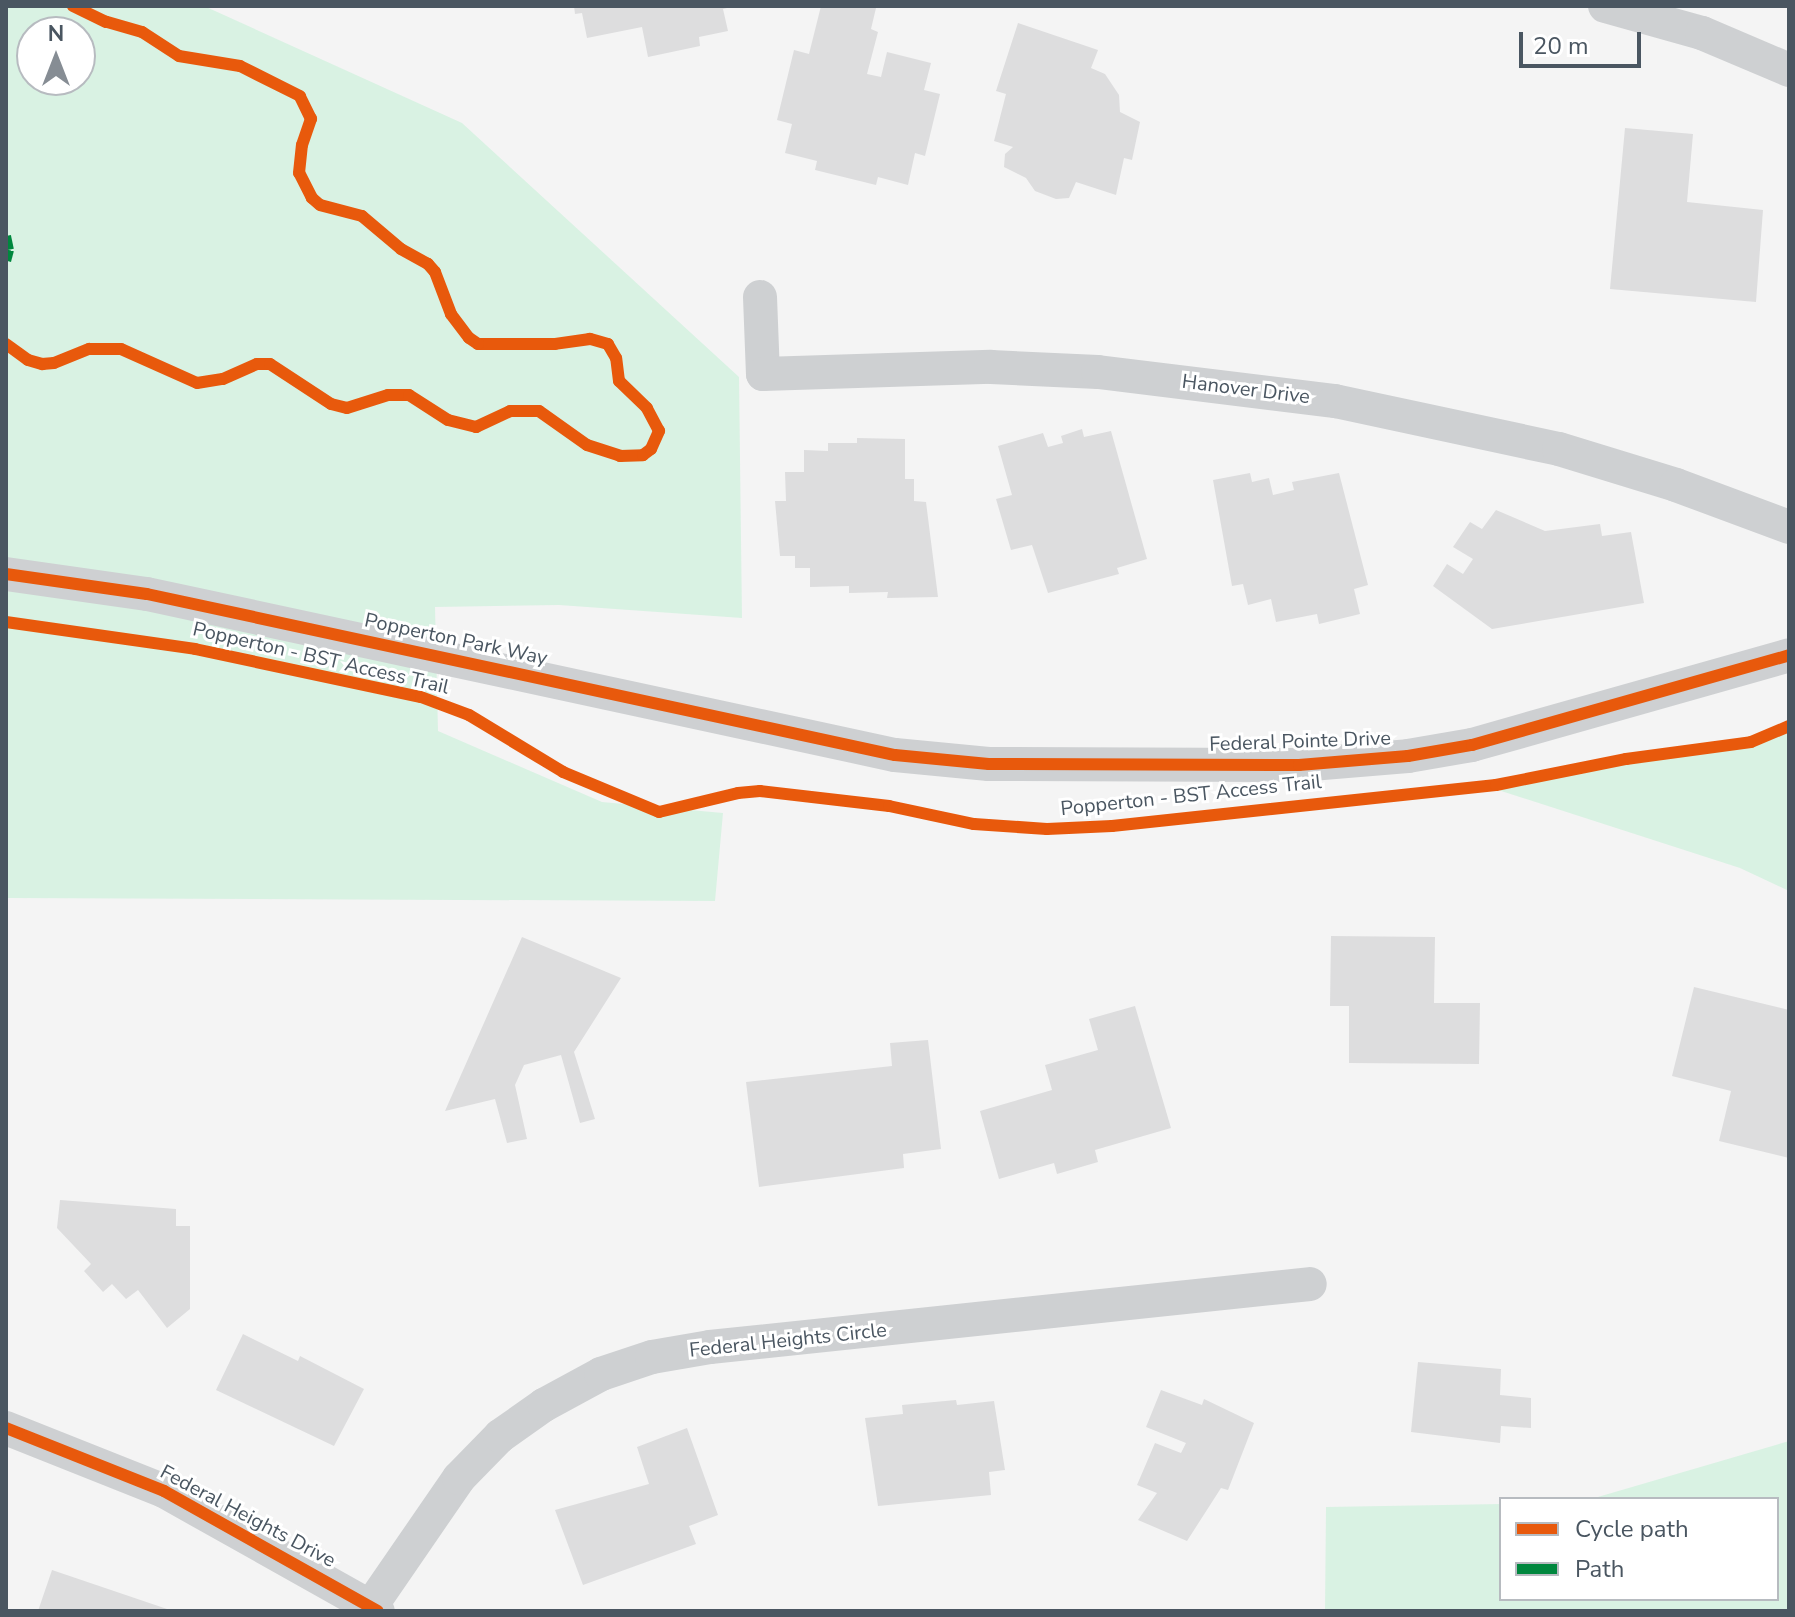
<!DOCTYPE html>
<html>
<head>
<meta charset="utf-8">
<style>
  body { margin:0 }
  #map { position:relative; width:1795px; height:1617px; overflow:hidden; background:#f4f4f4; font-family:"Nunito Sans",sans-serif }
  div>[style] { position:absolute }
  .green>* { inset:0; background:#d9f2e3 }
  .building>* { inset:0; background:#ddddde }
  .minor>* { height:34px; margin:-17px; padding:0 17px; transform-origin:17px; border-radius:17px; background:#ced0d2 }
  .quiet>* { height:10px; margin-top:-5px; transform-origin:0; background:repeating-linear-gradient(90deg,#00873e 0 20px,transparent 0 30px) }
  .cycleway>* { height:12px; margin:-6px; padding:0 6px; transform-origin:6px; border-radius:6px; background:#e8590c }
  span { translate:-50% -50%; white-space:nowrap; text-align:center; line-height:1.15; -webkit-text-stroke:6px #fff; paint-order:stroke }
  .street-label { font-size:20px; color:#4a5661 }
  .frame { position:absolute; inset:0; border:8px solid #4a5661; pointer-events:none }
  .legend { position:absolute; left:1499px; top:1497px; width:280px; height:104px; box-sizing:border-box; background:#fff; border:2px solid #b7bbc0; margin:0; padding:10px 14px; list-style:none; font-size:24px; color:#4a5661 }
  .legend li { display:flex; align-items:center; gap:16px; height:40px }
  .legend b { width:40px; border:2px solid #b7bbc0 }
  .north { position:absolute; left:16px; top:16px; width:80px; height:80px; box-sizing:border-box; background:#fff; border:2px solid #b7bbc0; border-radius:50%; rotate:0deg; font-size:22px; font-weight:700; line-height:32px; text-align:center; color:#4a5661 }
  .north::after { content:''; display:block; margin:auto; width:28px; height:36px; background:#868d94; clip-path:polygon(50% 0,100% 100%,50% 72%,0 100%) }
  .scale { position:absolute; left:1519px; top:32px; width:122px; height:36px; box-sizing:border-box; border:4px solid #4a5661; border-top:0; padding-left:10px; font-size:24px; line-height:28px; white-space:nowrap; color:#4a5661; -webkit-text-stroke:6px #fff; paint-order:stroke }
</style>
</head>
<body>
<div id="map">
  <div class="green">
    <i style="clip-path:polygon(evenodd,6px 6px,204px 6px,462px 123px,739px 377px,742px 618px,559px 605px,435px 607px,438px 731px,602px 802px,723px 813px,715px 901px,6px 898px,6px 6px,32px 32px,80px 32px,80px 80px,32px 80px,32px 32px)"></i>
    <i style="clip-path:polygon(1789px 728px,1789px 891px,1740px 868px,1495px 789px)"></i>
    <i style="clip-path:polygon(1789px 1441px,1789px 1611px,1325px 1611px,1326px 1507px,1501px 1504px,1501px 1599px,1777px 1599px,1777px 1499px,1591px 1499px)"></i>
  </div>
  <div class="building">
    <i style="clip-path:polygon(574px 6px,731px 6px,731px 7px,723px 9px,728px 31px,699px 37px,700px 46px,648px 57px,642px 27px,587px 38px,582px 13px,575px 14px)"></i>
    <i style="clip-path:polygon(821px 6px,876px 8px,871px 29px,878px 32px,867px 74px,881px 77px,887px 52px,931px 63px,924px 90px,940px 94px,925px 156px,915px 153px,908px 185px,878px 177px,876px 185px,815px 170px,817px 161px,785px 153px,792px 124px,777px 120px,794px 50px,809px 54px)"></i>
    <i style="clip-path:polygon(1018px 23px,1098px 50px,1091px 68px,1105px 74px,1119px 95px,1120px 112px,1140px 122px,1132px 160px,1124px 158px,1116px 195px,1076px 182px,1069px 198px,1056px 199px,1035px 191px,1026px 178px,1004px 167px,1005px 154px,1013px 147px,994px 141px,1006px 94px,996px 91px)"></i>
    <i style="clip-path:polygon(1625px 128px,1693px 134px,1687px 202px,1763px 210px,1756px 302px,1610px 289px)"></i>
    <i style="clip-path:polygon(1082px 429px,1084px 437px,1111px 431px,1147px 559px,1117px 568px,1119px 574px,1048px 593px,1032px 545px,1011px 550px,996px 499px,1012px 495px,998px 446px,1043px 433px,1048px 447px,1063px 443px,1061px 436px)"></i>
    <i style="clip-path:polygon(857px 438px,905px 439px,905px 479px,914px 479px,914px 501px,926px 502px,938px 597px,887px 598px,888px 592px,849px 593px,849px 586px,810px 587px,810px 568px,795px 568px,795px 556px,780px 556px,775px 501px,786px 501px,785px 472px,804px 472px,804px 450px,828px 451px,828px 443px,857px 443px)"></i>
    <i style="clip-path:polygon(1250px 473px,1252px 482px,1269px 478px,1273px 495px,1294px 490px,1292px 482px,1339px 473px,1368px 585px,1354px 589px,1360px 614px,1319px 624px,1317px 614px,1276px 622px,1271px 599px,1248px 605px,1243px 584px,1232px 586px,1213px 480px)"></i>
    <i style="clip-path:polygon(1496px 510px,1545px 531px,1600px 524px,1602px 536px,1631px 532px,1644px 603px,1492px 629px,1433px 586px,1447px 564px,1463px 574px,1473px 559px,1453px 547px,1470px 522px,1482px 529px)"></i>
    <i style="clip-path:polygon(1331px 936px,1435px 937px,1434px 1003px,1480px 1003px,1479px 1064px,1349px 1063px,1349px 1006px,1330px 1006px)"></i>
    <i style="clip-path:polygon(522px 937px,621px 978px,574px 1052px,595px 1119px,580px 1123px,561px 1055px,524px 1065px,515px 1085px,527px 1139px,507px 1143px,495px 1099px,445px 1111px)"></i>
    <i style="clip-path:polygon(1694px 987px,1789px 1010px,1789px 1158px,1719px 1141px,1731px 1091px,1672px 1076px)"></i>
    <i style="clip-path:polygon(1135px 1006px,1171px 1128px,1095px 1150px,1098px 1162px,1057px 1174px,1054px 1163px,999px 1179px,980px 1111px,1052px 1090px,1045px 1065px,1098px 1050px,1089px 1019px)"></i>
    <i style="clip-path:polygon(928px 1040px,941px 1149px,903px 1154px,904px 1168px,759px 1187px,746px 1082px,892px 1066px,890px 1043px)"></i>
    <i style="clip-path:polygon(60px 1200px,176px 1209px,176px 1226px,190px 1226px,190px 1309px,167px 1328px,138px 1290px,126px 1299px,112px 1284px,103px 1292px,84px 1271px,91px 1264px,57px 1228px)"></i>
    <i style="clip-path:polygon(243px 1334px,298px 1361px,300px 1356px,364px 1389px,334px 1446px,216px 1390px)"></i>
    <i style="clip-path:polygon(1418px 1362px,1501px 1369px,1500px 1395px,1531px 1398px,1531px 1428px,1501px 1426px,1500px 1443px,1411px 1432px)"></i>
    <i style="clip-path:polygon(1161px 1390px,1202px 1405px,1204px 1399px,1254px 1423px,1228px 1490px,1221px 1488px,1187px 1541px,1138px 1520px,1157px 1493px,1137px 1485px,1155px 1443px,1181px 1453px,1186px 1443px,1146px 1427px)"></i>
    <i style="clip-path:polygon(956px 1400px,957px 1405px,994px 1401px,1005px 1470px,989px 1472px,991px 1495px,878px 1506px,865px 1418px,903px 1414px,902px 1405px)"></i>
    <i style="clip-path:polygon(687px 1428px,718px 1515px,689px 1526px,696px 1544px,583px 1585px,555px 1510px,649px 1484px,637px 1447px)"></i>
    <i style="clip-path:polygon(52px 1570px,170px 1610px,170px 1611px,38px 1611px)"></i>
  </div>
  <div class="minor">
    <i style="left:1605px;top:6px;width:101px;rotate:15.6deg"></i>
    <i style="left:1702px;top:33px;width:95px;rotate:23deg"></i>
    <i style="left:760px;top:297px;width:77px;rotate:87.8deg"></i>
    <i style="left:763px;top:374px;width:228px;rotate:-1.8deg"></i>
    <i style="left:991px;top:367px;width:107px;rotate:2.7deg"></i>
    <i style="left:1098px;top:372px;width:239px;rotate:7deg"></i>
    <i style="left:1335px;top:401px;width:229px;rotate:12.1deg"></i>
    <i style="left:1559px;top:449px;width:122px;rotate:17.1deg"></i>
    <i style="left:1676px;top:485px;width:121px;rotate:20.4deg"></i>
    <i style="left:6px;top:574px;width:142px;rotate:8.1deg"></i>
    <i style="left:147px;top:594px;width:765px;rotate:12.15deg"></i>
    <i style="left:895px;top:755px;width:94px;rotate:5.5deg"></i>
    <i style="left:989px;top:764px;width:310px;rotate:0.2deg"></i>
    <i style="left:1299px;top:765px;width:109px;rotate:-4.7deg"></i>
    <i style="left:1408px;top:756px;width:65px;rotate:-9.8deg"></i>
    <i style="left:1472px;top:745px;width:330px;rotate:-15.8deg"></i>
    <i style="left:6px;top:1428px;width:170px;rotate:21.7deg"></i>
    <i style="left:164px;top:1491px;width:245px;rotate:29.3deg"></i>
    <i style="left:371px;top:1606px;width:155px;rotate:-55.5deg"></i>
    <i style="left:459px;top:1478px;width:59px;rotate:-45.7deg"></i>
    <i style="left:500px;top:1436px;width:54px;rotate:-35.2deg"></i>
    <i style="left:544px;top:1405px;width:65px;rotate:-28.5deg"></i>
    <i style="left:601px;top:1374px;width:54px;rotate:-18.4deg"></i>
    <i style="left:652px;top:1357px;width:59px;rotate:-9.8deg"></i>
    <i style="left:710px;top:1347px;width:603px;rotate:-5.99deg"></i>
  </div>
  <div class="quiet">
    <i style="left:6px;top:236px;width:14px;rotate:78deg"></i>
    <i style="left:9px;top:250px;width:11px;rotate:105deg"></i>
  </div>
  <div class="cycleway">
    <i style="left:6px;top:344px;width:27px;rotate:36deg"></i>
    <i style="left:28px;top:360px;width:15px;rotate:16deg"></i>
    <i style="left:42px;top:364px;width:12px;rotate:-5deg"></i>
    <i style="left:54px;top:363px;width:38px;rotate:-22deg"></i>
    <i style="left:89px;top:349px;width:32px"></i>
    <i style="left:121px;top:349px;width:83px;rotate:24.1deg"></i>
    <i style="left:197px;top:383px;width:26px;rotate:-9deg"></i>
    <i style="left:223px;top:379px;width:37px;rotate:-24deg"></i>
    <i style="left:257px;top:364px;width:13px"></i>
    <i style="left:270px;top:364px;width:73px;rotate:33.3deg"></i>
    <i style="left:331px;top:404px;width:16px;rotate:14deg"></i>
    <i style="left:347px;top:408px;width:43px;rotate:-17.6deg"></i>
    <i style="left:388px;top:395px;width:21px"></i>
    <i style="left:409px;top:395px;width:46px;rotate:32.7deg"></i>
    <i style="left:448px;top:420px;width:29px;rotate:14deg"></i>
    <i style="left:476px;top:427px;width:38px;rotate:-25deg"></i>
    <i style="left:510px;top:411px;width:29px"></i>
    <i style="left:539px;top:411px;width:59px;rotate:35.3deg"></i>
    <i style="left:587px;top:445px;width:35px;rotate:18deg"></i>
    <i style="left:620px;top:456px;width:23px;rotate:-2deg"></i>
    <i style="left:643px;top:455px;width:10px;rotate:-37deg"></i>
    <i style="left:651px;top:449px;width:20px;rotate:-66deg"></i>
    <i style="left:659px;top:431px;width:26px;rotate:-118deg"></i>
    <i style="left:647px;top:408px;width:39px;rotate:-136deg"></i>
    <i style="left:619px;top:381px;width:23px;rotate:-97deg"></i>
    <i style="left:616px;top:358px;width:16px;rotate:-120deg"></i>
    <i style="left:608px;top:344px;width:19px;rotate:-164deg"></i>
    <i style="left:590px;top:339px;width:35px;rotate:172deg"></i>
    <i style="left:555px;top:344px;width:77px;rotate:180deg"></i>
    <i style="left:478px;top:344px;width:11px;rotate:-146deg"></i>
    <i style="left:469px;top:338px;width:30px;rotate:-127deg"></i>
    <i style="left:451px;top:314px;width:45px;rotate:-110.9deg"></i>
    <i style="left:435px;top:272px;width:11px;rotate:-131deg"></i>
    <i style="left:428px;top:264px;width:31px;rotate:-151deg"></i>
    <i style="left:401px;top:249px;width:51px;rotate:-139.8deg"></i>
    <i style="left:362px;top:216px;width:43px;rotate:-165.3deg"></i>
    <i style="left:320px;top:205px;width:11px;rotate:-139deg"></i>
    <i style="left:312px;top:198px;width:28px;rotate:-117deg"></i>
    <i style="left:299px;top:173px;width:28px;rotate:-84deg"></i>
    <i style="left:302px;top:145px;width:28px;rotate:-71deg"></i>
    <i style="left:311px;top:119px;width:25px;rotate:-116deg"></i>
    <i style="left:300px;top:96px;width:67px;rotate:-153.4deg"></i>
    <i style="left:240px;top:66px;width:62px;rotate:-170.7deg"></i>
    <i style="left:179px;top:56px;width:44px;rotate:-147deg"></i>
    <i style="left:142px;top:32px;width:37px;rotate:-164deg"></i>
    <i style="left:106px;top:22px;width:37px;rotate:-154deg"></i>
    <i style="left:6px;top:574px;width:142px;rotate:8.1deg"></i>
    <i style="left:147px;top:594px;width:765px;rotate:12.15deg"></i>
    <i style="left:895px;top:755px;width:94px;rotate:5.5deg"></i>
    <i style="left:989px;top:764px;width:310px;rotate:0.2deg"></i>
    <i style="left:1299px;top:765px;width:109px;rotate:-4.7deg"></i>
    <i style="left:1408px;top:756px;width:65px;rotate:-9.8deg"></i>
    <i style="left:1472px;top:745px;width:330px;rotate:-15.8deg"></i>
    <i style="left:6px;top:622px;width:191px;rotate:8.1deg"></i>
    <i style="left:195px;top:649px;width:231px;rotate:12deg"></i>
    <i style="left:421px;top:697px;width:51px;rotate:20.6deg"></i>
    <i style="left:469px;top:715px;width:110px;rotate:31.2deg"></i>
    <i style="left:563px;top:772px;width:104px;rotate:22.6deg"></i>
    <i style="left:659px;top:812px;width:81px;rotate:-13.5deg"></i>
    <i style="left:738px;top:793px;width:22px;rotate:-5deg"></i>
    <i style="left:760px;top:791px;width:130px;rotate:6.6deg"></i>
    <i style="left:889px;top:806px;width:87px;rotate:12deg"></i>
    <i style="left:974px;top:824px;width:73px;rotate:3.9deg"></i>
    <i style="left:1047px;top:829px;width:65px;rotate:-2.6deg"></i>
    <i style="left:1112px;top:826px;width:386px;rotate:-6.1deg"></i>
    <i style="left:1496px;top:785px;width:133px;rotate:-11.3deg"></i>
    <i style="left:1626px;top:759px;width:126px;rotate:-7.7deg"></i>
    <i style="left:1751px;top:742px;width:41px;rotate:-22.8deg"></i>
    <i style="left:6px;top:1428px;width:170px;rotate:21.7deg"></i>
    <i style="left:164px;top:1491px;width:245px;rotate:29.3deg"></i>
  </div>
  <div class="street-label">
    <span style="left:1246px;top:389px;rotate:7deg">Hanover Drive</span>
    <span style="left:456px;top:639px;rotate:12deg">Popperton Park Way</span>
    <span style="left:321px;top:658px;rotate:13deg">Popperton - BST Access Trail</span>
    <span style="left:1300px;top:741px;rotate:-2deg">Federal Pointe Drive</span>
    <span style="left:1191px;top:795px;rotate:-6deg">Popperton - BST Access Trail</span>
    <span style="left:788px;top:1340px;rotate:-6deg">Federal Heights Circle</span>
    <span style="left:248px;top:1516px;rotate:28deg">Federal Heights Drive</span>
  </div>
  <div class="frame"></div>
  <ul class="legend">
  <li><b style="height:10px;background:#e8590c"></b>Cycle path</li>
  <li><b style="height:10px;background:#00873e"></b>Path</li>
  </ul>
  <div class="north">N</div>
  <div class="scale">20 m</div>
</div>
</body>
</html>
